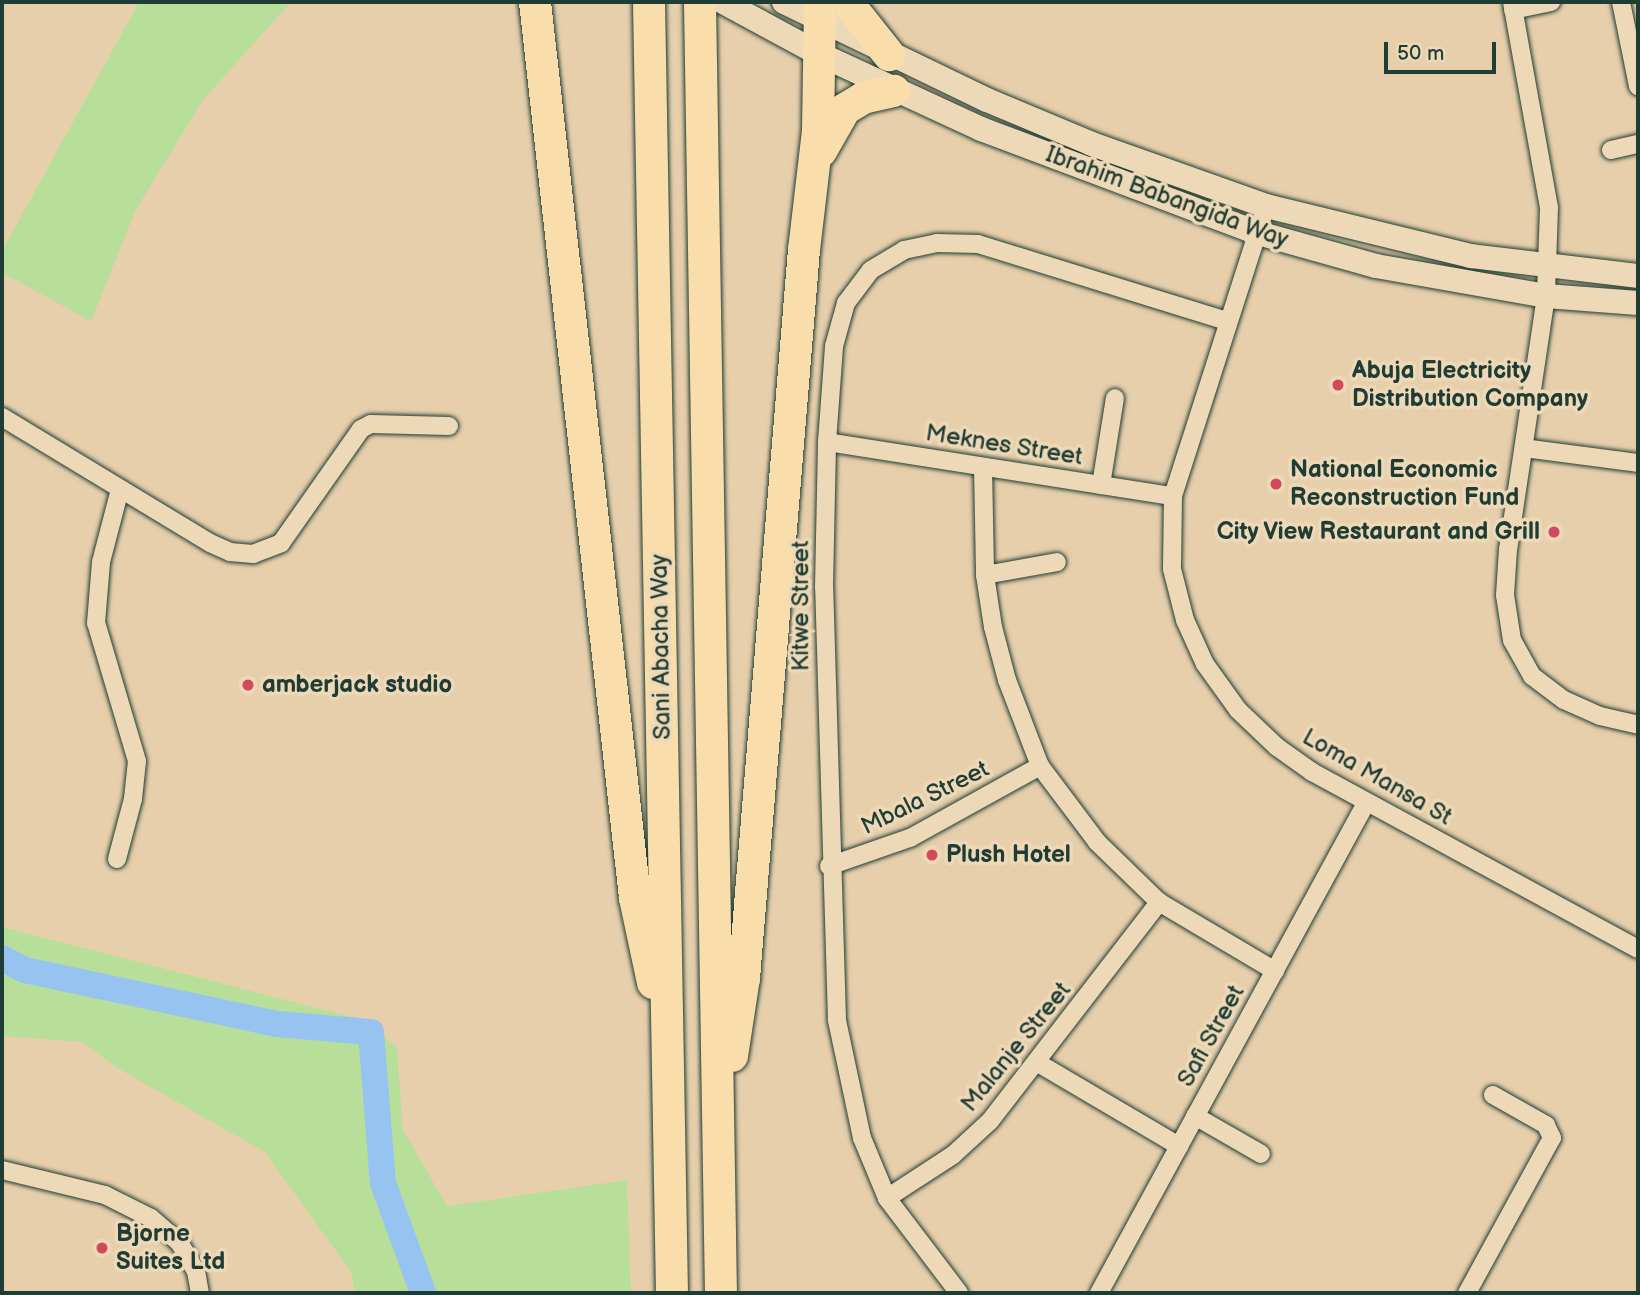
<!DOCTYPE html>
<html>
<head>
<meta charset="utf-8">
<style>
  body { margin:0 }
  #map { position:relative; width:1640px; height:1295px; overflow:hidden; background:#e7cfac; font-family:"Balsamiq Sans",sans-serif }
  div>[style] { position:absolute }
  .green>* { inset:0; background:#b8df9a }
  .river>* { height:26px; margin:-13px; padding:0 13px; transform-origin:13px; border-radius:13px; background:#96c3f0 }
  .roads { filter:drop-shadow(0 0 2px #1f3d34) drop-shadow(0 0 2px #1f3d34) }
  .street>* { height:18px; margin:-9px; padding:0 9px; transform-origin:9px; border-radius:9px; background:#edd8b7 }
  .secondary>* { height:24px; margin:-12px; padding:0 12px; transform-origin:12px; border-radius:12px; background:#edd8b7 }
  .highway>* { height:32px; margin:-16px; padding:0 16px; transform-origin:16px; border-radius:16px; background:#f9deab }
  .dots>* { width:19px; height:19px; translate:-50% -50%; box-sizing:border-box; border:4px solid #edd8b7; border-radius:50% }
  span { translate:-50% -50%; white-space:nowrap; text-align:center; line-height:1.15; -webkit-text-stroke:7px #edd8b7; paint-order:stroke }
  .street-label { font-size:24px; color:#1f3d34 }
  .poi-label { font-size:24px; color:#1f3d34; font-weight:700 }
  .left { translate:0 -50%; text-align:left }
  .right { translate:-100% -50%; text-align:right }
  .frame { position:absolute; inset:0; border:4px solid #1f3d34; pointer-events:none }
  .scale { position:absolute; left:1384px; top:42px; width:112px; height:32px; box-sizing:border-box; border:4px solid #1f3d34; border-top:0; padding-left:9px; font-size:21px; line-height:24px; white-space:nowrap; color:#1f3d34; -webkit-text-stroke:5px #edd8b7; paint-order:stroke }
</style>
</head>
<body>
<div id="map">
  <div class="green">
    <i style="clip-path:polygon(139px 2px,291px 2px,203px 100px,135px 211px,91px 321px,2px 273px,2px 251px)"></i>
    <i style="clip-path:polygon(2px 927px,364px 1020px,397px 1048px,403px 1130px,447px 1206px,627px 1180px,631px 1293px,355px 1293px,351px 1272px,265px 1152px,119px 1069px,82px 1042px,2px 1036px)"></i>
  </div>
  <div class="river">
    <i style="left:2px;top:958px;width:26px;rotate:28deg"></i>
    <i style="left:25px;top:970px;width:258px;rotate:12.1deg"></i>
    <i style="left:277px;top:1024px;width:94px;rotate:4.9deg"></i>
    <i style="left:371px;top:1032px;width:151px;rotate:85.5deg"></i>
    <i style="left:383px;top:1183px;width:117px;rotate:70deg"></i>
  </div>
  <div class="roads">
    <div class="street">
      <i style="left:1512px;top:2px;width:209px;rotate:79.8deg"></i>
      <i style="left:1549px;top:208px;width:88px;rotate:92deg"></i>
      <i style="left:1546px;top:296px;width:256px;rotate:98.5deg"></i>
      <i style="left:1508px;top:549px;width:46px;rotate:93.7deg"></i>
      <i style="left:1505px;top:595px;width:46px;rotate:81.2deg"></i>
      <i style="left:1512px;top:640px;width:41px;rotate:60.9deg"></i>
      <i style="left:1532px;top:676px;width:40px;rotate:37deg"></i>
      <i style="left:1564px;top:700px;width:39px;rotate:24deg"></i>
      <i style="left:1600px;top:716px;width:39px;rotate:13deg"></i>
      <i style="left:1621px;top:2px;width:86px;rotate:78.6deg"></i>
      <i style="left:1513px;top:10px;width:39px;rotate:-12deg"></i>
      <i style="left:1611px;top:150px;width:28px;rotate:-13deg"></i>
      <i style="left:1266px;top:206px;width:305px;rotate:107.8deg"></i>
      <i style="left:1173px;top:496px;width:73px;rotate:90.8deg"></i>
      <i style="left:1172px;top:569px;width:53px;rotate:75.7deg"></i>
      <i style="left:1185px;top:620px;width:48px;rotate:65.6deg"></i>
      <i style="left:1205px;top:664px;width:57px;rotate:54.3deg"></i>
      <i style="left:1238px;top:710px;width:54px;rotate:43.5deg"></i>
      <i style="left:1277px;top:747px;width:43px;rotate:35.5deg"></i>
      <i style="left:1312px;top:772px;width:371px;rotate:28.5deg"></i>
      <i style="left:2px;top:417px;width:243px;rotate:31.2deg"></i>
      <i style="left:210px;top:543px;width:22px;rotate:24deg"></i>
      <i style="left:230px;top:552px;width:23px;rotate:5deg"></i>
      <i style="left:253px;top:554px;width:30px;rotate:-21deg"></i>
      <i style="left:281px;top:543px;width:139px;rotate:-54.9deg"></i>
      <i style="left:361px;top:429px;width:11px;rotate:-27deg"></i>
      <i style="left:371px;top:424px;width:78px;rotate:1.5deg"></i>
      <i style="left:827px;top:442px;width:350px;rotate:8.9deg"></i>
      <i style="left:1524px;top:448px;width:115px;rotate:7.5deg"></i>
      <i style="left:983px;top:467px;width:108px;rotate:88.9deg"></i>
      <i style="left:985px;top:575px;width:53px;rotate:81.3deg"></i>
      <i style="left:993px;top:627px;width:55px;rotate:75.2deg"></i>
      <i style="left:1007px;top:680px;width:92px;rotate:69deg"></i>
      <i style="left:1040px;top:766px;width:95px;rotate:53.1deg"></i>
      <i style="left:1097px;top:842px;width:86px;rotate:44.1deg"></i>
      <i style="left:1159px;top:902px;width:135px;rotate:30.7deg"></i>
      <i style="left:1101px;top:485px;width:88px;rotate:-80.9deg"></i>
      <i style="left:985px;top:575px;width:73px;rotate:-10.2deg"></i>
      <i style="left:117px;top:859px;width:62px;rotate:-75.1deg"></i>
      <i style="left:133px;top:799px;width:38px;rotate:-84deg"></i>
      <i style="left:137px;top:761px;width:144px;rotate:-106.5deg"></i>
      <i style="left:96px;top:623px;width:61px;rotate:-85.3deg"></i>
      <i style="left:101px;top:562px;width:75px;rotate:-75.4deg"></i>
      <i style="left:829px;top:866px;width:86px;rotate:-19.1deg"></i>
      <i style="left:910px;top:838px;width:149px;rotate:-29deg"></i>
      <i style="left:1038px;top:1063px;width:164px;rotate:30.5deg"></i>
      <i style="left:1195px;top:1116px;width:76px;rotate:29.9deg"></i>
      <i style="left:2px;top:1170px;width:106px;rotate:13.6deg"></i>
      <i style="left:105px;top:1195px;width:51px;rotate:26.6deg"></i>
      <i style="left:151px;top:1218px;width:37px;rotate:41deg"></i>
      <i style="left:179px;top:1242px;width:34px;rotate:60deg"></i>
      <i style="left:196px;top:1271px;width:22px;rotate:80deg"></i>
      <i style="left:887px;top:1198px;width:79px;rotate:-33.1deg"></i>
      <i style="left:953px;top:1155px;width:50px;rotate:-42.6deg"></i>
      <i style="left:990px;top:1121px;width:277px;rotate:-52.3deg"></i>
      <i style="left:959px;top:1293px;width:119px;rotate:-127.2deg"></i>
      <i style="left:887px;top:1198px;width:65px;rotate:-112.6deg"></i>
      <i style="left:862px;top:1138px;width:121px;rotate:-102deg"></i>
      <i style="left:837px;top:1020px;width:433px;rotate:-91.7deg"></i>
      <i style="left:824px;top:587px;width:145px;rotate:-88.8deg"></i>
      <i style="left:827px;top:442px;width:96px;rotate:-85.8deg"></i>
      <i style="left:834px;top:346px;width:45px;rotate:-74.4deg"></i>
      <i style="left:846px;top:303px;width:41px;rotate:-52.9deg"></i>
      <i style="left:871px;top:270px;width:39px;rotate:-31deg"></i>
      <i style="left:904px;top:250px;width:34px;rotate:-12deg"></i>
      <i style="left:937px;top:243px;width:41px;rotate:1.4deg"></i>
      <i style="left:978px;top:244px;width:260px;rotate:17.2deg"></i>
      <i style="left:1099px;top:1293px;width:558px;rotate:-61.41deg"></i>
      <i style="left:1467px;top:1293px;width:177px;rotate:-61.3deg"></i>
      <i style="left:1552px;top:1138px;width:14px;rotate:-115deg"></i>
      <i style="left:1546px;top:1125px;width:61px;rotate:-150.5deg"></i>
    </div>
    <div class="secondary">
      <i style="left:723px;top:2px;width:111px;rotate:28.4deg"></i>
      <i style="left:821px;top:55px;width:176px;rotate:24.8deg"></i>
      <i style="left:981px;top:129px;width:296px;rotate:20.6deg"></i>
      <i style="left:1258px;top:233px;width:123px;rotate:15.6deg"></i>
      <i style="left:1376px;top:266px;width:173px;rotate:10deg"></i>
      <i style="left:1546px;top:296px;width:92px;rotate:4.4deg"></i>
      <i style="left:784px;top:2px;width:225px;rotate:25.8deg"></i>
      <i style="left:987px;top:100px;width:114px;rotate:22.7deg"></i>
      <i style="left:1092px;top:144px;width:185px;rotate:19.6deg"></i>
      <i style="left:1266px;top:206px;width:211px;rotate:13.7deg"></i>
      <i style="left:1471px;top:256px;width:168px;rotate:6.8deg"></i>
    </div>
    <div class="highway">
      <i style="left:535px;top:2px;width:902px;rotate:83.63deg"></i>
      <i style="left:635px;top:898px;width:87px;rotate:78deg"></i>
      <i style="left:649px;top:2px;width:1291px;rotate:88.98deg"></i>
      <i style="left:700px;top:2px;width:1291px;rotate:89.07deg"></i>
      <i style="left:847px;top:2px;width:68px;rotate:51.6deg"></i>
      <i style="left:821px;top:151px;width:48px;rotate:-60.3deg"></i>
      <i style="left:845px;top:109px;width:21px;rotate:-31deg"></i>
      <i style="left:863px;top:98px;width:32px;rotate:-13deg"></i>
      <i style="left:732px;top:1056px;width:79px;rotate:-81.3deg"></i>
      <i style="left:744px;top:978px;width:730px;rotate:-85.29deg"></i>
      <i style="left:804px;top:250px;width:120px;rotate:-83.3deg"></i>
      <i style="left:818px;top:131px;width:129px;rotate:-89.1deg"></i>
    </div>
  </div>
  <div class="dots">
    <i style="left:1338px;top:385px;background:#d1495b"></i>
    <i style="left:1276px;top:484px;background:#d1495b"></i>
    <i style="left:1554px;top:532px;background:#d1495b"></i>
    <i style="left:248px;top:685px;background:#d1495b"></i>
    <i style="left:932px;top:855px;background:#d1495b"></i>
    <i style="left:102px;top:1248px;background:#d1495b"></i>
  </div>
  <div class="street-label">
    <span style="left:1167px;top:197px;rotate:20deg">Ibrahim Babangida Way</span>
    <span style="left:1004px;top:445px;rotate:9deg">Meknes Street</span>
    <span style="left:801px;top:606px;rotate:-90deg">Kitwe Street</span>
    <span style="left:661px;top:647px;rotate:-91deg">Sani Abacha Way</span>
    <span style="left:1377px;top:777px;rotate:30deg">Loma Mansa St</span>
    <span style="left:925px;top:798px;rotate:-26deg">Mbala Street</span>
    <span style="left:1211px;top:1036px;rotate:-61deg">Safi Street</span>
    <span style="left:1016px;top:1047px;rotate:-51deg">Malanje Street</span>
  </div>
  <div class="poi-label">
    <span class="left" style="left:1352px;top:385px">Abuja Electricity<br>Distribution Company</span>
    <span class="left" style="left:1290px;top:484px">National Economic<br>Reconstruction Fund</span>
    <span class="right" style="left:1540px;top:532px">City View Restaurant and Grill</span>
    <span class="left" style="left:262px;top:685px">amberjack studio</span>
    <span class="left" style="left:946px;top:855px">Plush Hotel</span>
    <span class="left" style="left:116px;top:1248px">Bjorne<br>Suites Ltd</span>
  </div>
  <div class="frame"></div>
  <div class="scale">50 m</div>
</div>
</body>
</html>
